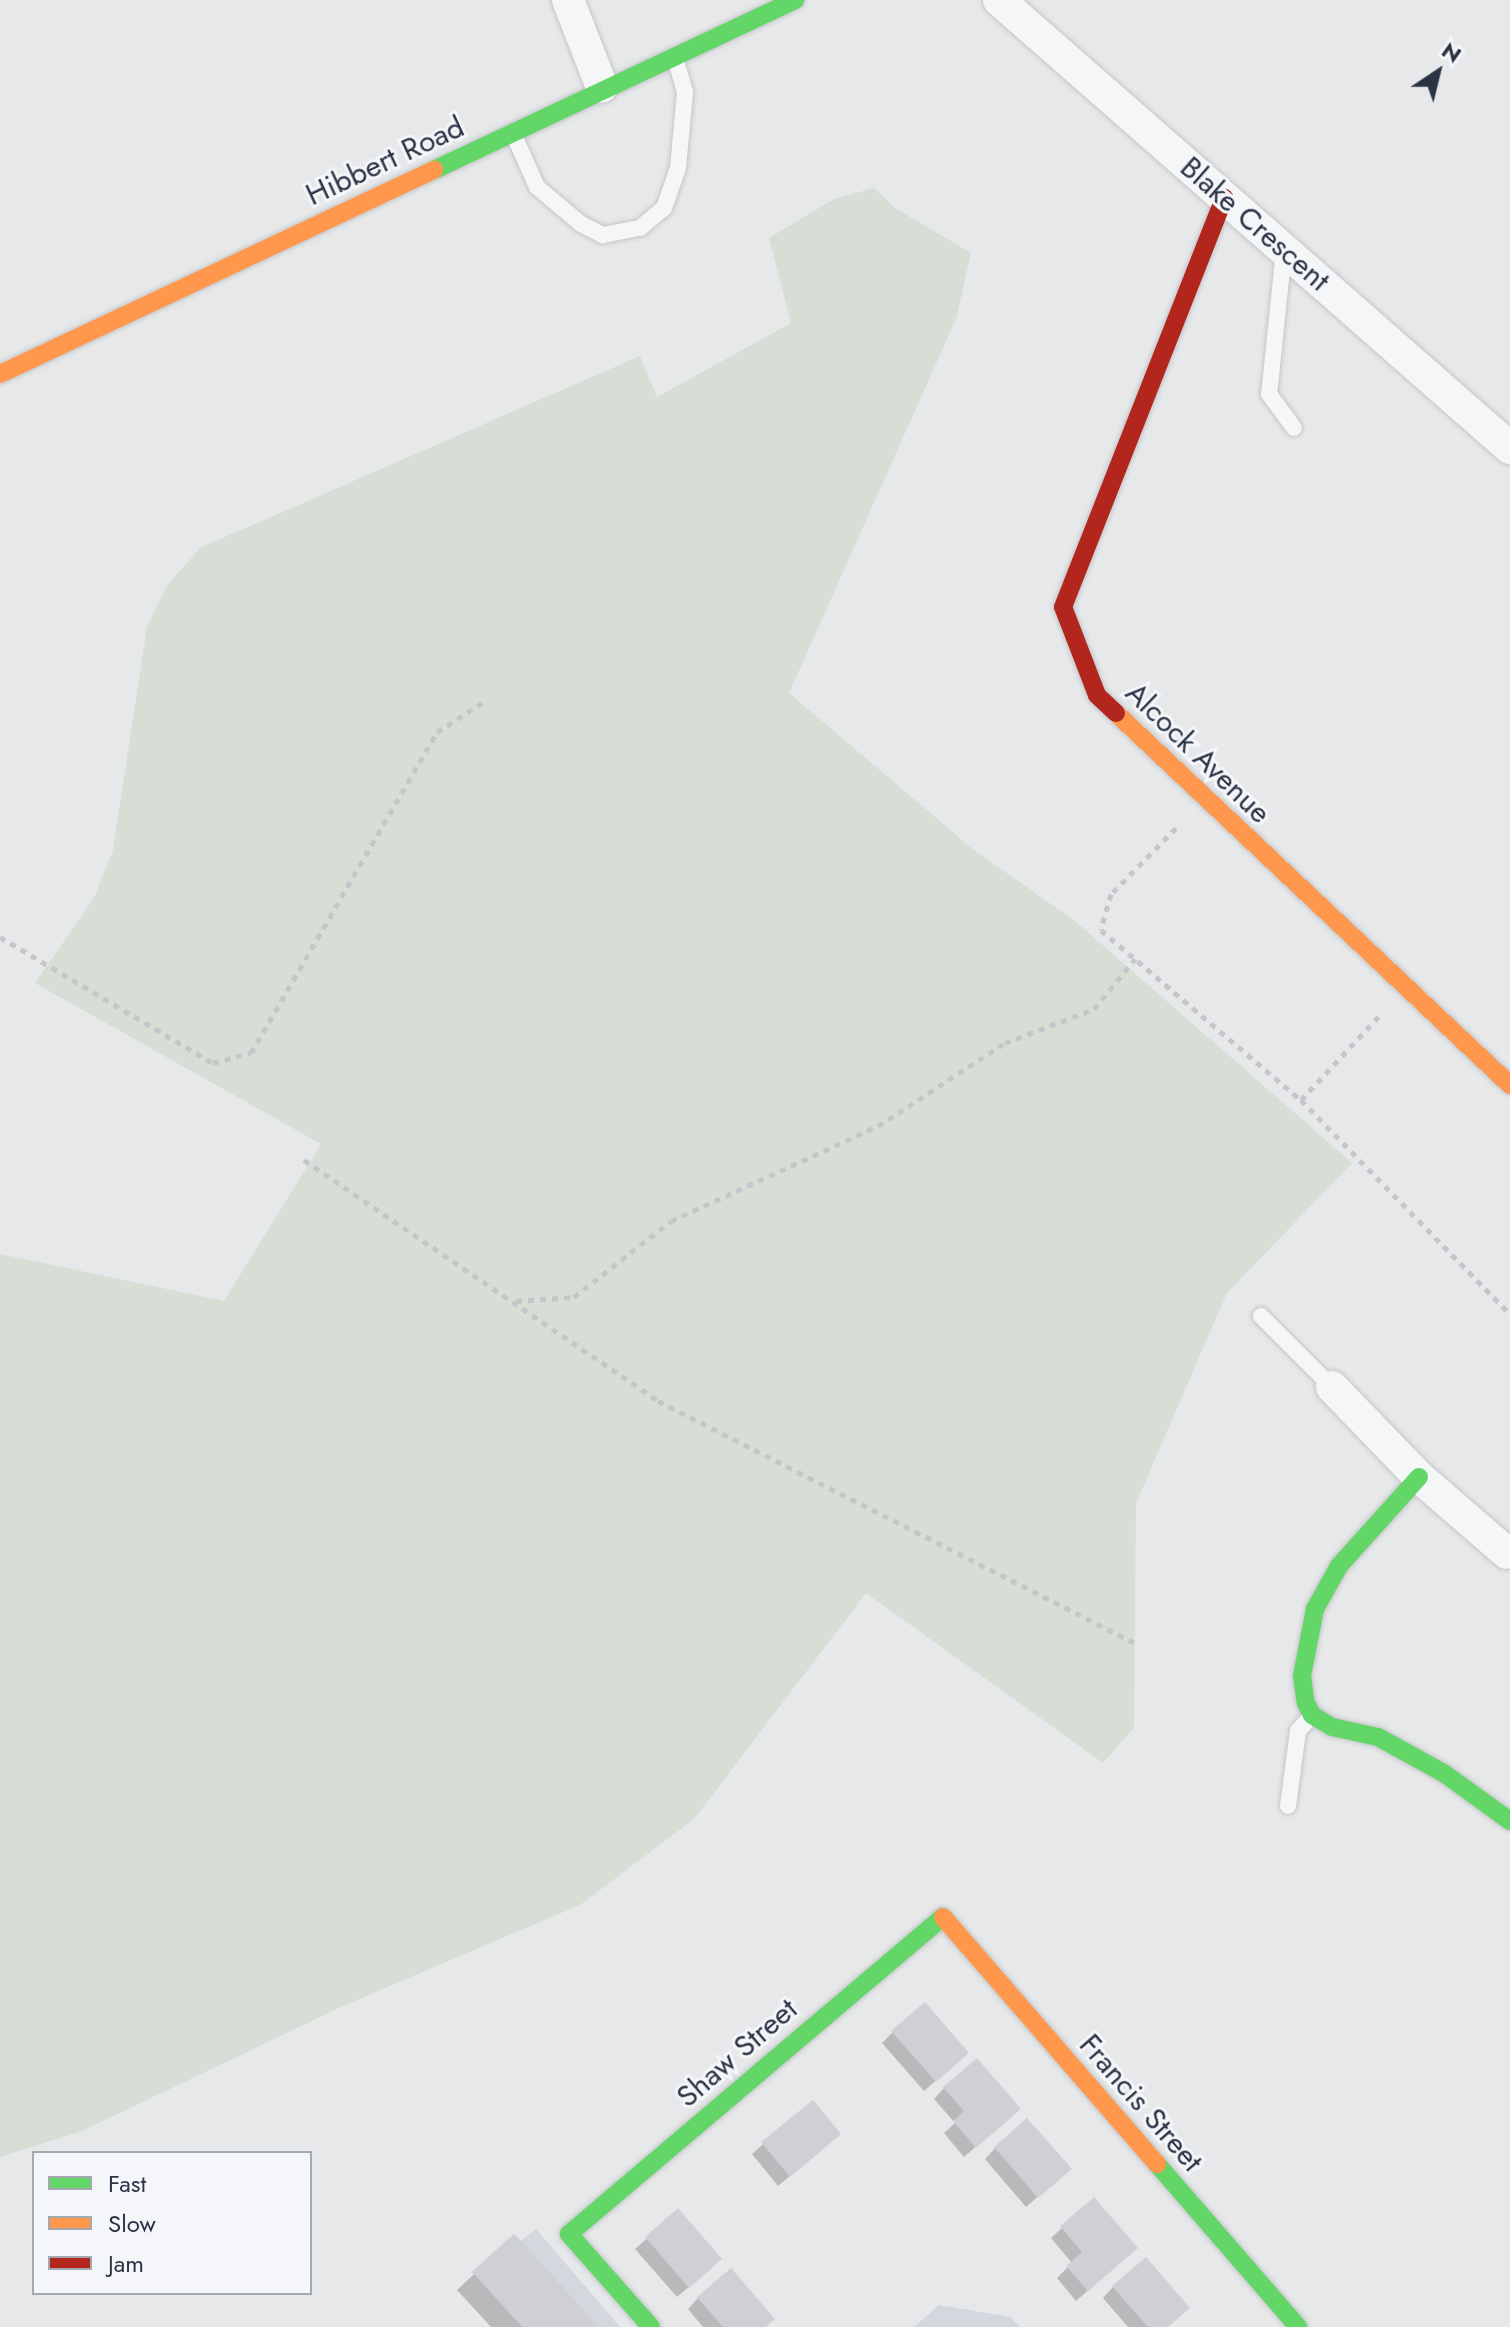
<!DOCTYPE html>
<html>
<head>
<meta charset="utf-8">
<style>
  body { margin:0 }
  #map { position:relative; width:1510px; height:2327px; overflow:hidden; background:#e6e8ea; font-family:Jost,sans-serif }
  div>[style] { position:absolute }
  .built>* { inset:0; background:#d4d7dd }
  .green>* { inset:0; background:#d6ded6 }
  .shadow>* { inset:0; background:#0003 }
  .building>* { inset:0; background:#ced0d3 }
  .path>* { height:5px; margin-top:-2.5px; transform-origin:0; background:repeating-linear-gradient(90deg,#c5c6ca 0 6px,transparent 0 12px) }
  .roads { filter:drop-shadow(0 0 2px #c4c6c8) drop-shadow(0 0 2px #c4c6c8) }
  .lane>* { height:16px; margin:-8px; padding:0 8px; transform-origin:8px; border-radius:8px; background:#f5f6f7 }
  .street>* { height:32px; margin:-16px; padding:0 16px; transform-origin:16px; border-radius:16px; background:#f5f6f7 }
  .fast>* { height:18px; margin:-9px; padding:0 9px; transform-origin:9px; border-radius:9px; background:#63d668 }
  .slow>* { height:18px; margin:-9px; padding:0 9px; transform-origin:9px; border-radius:9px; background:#ff974d }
  .jam>* { height:18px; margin:-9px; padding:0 9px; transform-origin:9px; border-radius:9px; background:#b3261e }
  span { translate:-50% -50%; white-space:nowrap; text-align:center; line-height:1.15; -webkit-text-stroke:6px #f4f6f9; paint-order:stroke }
  .street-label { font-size:30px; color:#2b3445 }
  .legend { position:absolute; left:32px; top:2151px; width:280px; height:144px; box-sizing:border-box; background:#f4f6f9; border:2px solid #a4a8b1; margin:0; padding:10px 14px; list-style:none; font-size:24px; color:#2b3445 }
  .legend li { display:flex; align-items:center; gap:16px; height:40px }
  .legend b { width:40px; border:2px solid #a4a8b1 }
  .north { position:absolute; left:1398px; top:32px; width:80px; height:80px; -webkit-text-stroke:6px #f4f6f9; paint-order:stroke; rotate:35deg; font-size:22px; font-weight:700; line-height:32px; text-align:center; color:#2b3445 }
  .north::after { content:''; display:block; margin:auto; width:28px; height:36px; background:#2b3445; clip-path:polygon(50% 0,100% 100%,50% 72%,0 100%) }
</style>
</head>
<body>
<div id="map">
  <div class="built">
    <i style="clip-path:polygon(536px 2229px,620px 2327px,522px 2327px,472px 2272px,514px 2234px,521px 2241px)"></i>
    <i style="clip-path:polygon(939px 2305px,1011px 2317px,1020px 2327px,914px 2327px)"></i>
  </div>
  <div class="green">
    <i style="clip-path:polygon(874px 188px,895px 208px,971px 253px,956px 319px,789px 693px,974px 850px,1075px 921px,1352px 1163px,1227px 1293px,1136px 1503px,1134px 1728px,1103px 1763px,866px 1593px,694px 1819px,580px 1905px,343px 2006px,82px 2131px,0 2157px,0 1254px,224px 1301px,321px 1144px,35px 983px,94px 898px,113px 850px,147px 627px,166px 587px,200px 548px,640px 356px,657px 397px,791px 323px,769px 238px,834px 199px)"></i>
  </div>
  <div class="shadow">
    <i style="clip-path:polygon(893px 2032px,956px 2063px,924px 2091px,882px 2043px)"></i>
    <i style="clip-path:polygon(944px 2088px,1008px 2119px,964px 2157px,944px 2133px,955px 2123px,934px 2099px)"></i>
    <i style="clip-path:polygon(763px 2144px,828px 2144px,778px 2186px,752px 2154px)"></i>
    <i style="clip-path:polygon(995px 2148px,1058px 2179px,1026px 2207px,985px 2159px)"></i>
    <i style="clip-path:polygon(678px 2211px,709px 2270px,677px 2297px,635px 2249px)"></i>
    <i style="clip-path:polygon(1062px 2228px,1124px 2259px,1076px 2301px,1057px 2278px,1072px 2263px,1051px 2238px)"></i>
    <i style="clip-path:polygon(514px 2237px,596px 2327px,491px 2327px,457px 2290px)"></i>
    <i style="clip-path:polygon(1113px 2287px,1167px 2327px,1128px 2327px,1103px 2298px)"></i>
    <i style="clip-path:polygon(698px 2298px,764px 2327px,703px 2327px,688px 2309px)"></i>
  </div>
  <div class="building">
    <i style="clip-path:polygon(925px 2002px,969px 2053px,936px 2082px,891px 2031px)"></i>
    <i style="clip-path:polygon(977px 2058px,1021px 2109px,976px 2148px,953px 2121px,964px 2111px,943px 2087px)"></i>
    <i style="clip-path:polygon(813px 2100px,841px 2134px,790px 2177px,761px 2142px)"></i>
    <i style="clip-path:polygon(1027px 2118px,1072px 2169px,1038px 2198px,994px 2147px)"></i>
    <i style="clip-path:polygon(1094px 2197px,1138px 2248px,1088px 2291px,1066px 2266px,1082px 2252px,1060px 2226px)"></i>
    <i style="clip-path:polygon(678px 2208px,722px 2259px,689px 2288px,645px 2237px)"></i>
    <i style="clip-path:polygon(514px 2234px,521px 2241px,599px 2327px,522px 2327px,472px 2272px)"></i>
    <i style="clip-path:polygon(1146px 2257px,1190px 2308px,1168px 2327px,1148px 2327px,1112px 2286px)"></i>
    <i style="clip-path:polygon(731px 2268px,775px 2319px,766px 2327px,723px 2327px,697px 2297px)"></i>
  </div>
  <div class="path">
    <i style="left:1176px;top:828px;width:93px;rotate:134.6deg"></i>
    <i style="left:1111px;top:894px;width:37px;rotate:106deg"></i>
    <i style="left:1101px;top:930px;width:262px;rotate:40.4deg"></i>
    <i style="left:1301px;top:1100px;width:299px;rotate:45.7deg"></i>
    <i style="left:0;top:937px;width:247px;rotate:30.6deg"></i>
    <i style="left:213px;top:1063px;width:39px;rotate:-15deg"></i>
    <i style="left:251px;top:1053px;width:371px;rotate:-59.9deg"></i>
    <i style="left:437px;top:732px;width:54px;rotate:-32.8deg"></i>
    <i style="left:1301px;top:1100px;width:115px;rotate:-47.1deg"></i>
    <i style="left:304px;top:1160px;width:428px;rotate:34.2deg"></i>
    <i style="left:658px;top:1401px;width:533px;rotate:26.9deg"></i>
    <i style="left:516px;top:1301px;width:58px;rotate:-3.9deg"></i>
    <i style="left:574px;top:1297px;width:123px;rotate:-38.1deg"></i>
    <i style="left:671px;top:1221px;width:228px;rotate:-24.7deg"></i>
    <i style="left:878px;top:1126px;width:152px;rotate:-33.2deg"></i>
    <i style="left:1005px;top:1043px;width:95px;rotate:-20.9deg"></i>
    <i style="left:1094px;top:1009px;width:65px;rotate:-50.6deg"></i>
  </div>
  <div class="roads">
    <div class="lane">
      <i style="left:513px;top:133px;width:59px;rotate:66deg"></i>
      <i style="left:537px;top:187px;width:57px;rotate:40.1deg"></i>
      <i style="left:581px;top:224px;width:25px;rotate:27deg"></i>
      <i style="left:603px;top:235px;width:38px;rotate:-11deg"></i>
      <i style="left:640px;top:228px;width:31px;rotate:-40deg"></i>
      <i style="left:664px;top:208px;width:42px;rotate:-70.7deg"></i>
      <i style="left:678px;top:168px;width:76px;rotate:-84.7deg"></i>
      <i style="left:685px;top:92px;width:35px;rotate:-106deg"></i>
      <i style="left:1284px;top:250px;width:145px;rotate:95.9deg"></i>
      <i style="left:1269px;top:394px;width:42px;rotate:53.7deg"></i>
      <i style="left:1261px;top:1316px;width:100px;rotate:45deg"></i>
      <i style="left:1288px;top:1806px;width:76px;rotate:-82.4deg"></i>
      <i style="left:1298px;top:1731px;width:18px;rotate:-49deg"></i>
    </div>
    <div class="street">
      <i style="left:568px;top:0;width:93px;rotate:68.7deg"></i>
      <i style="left:999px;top:0;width:680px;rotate:41.24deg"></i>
      <i style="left:1332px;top:1387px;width:125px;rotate:46deg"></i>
      <i style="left:1419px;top:1477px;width:116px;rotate:40.8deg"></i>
    </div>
    <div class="fast">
      <i style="left:434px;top:170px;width:399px;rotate:-25.2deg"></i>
      <i style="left:1419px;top:1477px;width:120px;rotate:132deg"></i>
      <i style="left:1339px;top:1566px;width:49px;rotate:119.2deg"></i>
      <i style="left:1315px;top:1609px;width:68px;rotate:101deg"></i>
      <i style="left:1302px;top:1676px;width:27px;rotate:82deg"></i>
      <i style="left:1306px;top:1703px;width:13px;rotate:63deg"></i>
      <i style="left:1312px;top:1715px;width:23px;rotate:31deg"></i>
      <i style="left:1332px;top:1727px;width:47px;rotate:12.3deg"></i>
      <i style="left:1378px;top:1737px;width:77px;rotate:28.9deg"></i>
      <i style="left:1445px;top:1774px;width:80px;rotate:35.9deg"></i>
      <i style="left:1157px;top:2164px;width:216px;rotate:49.1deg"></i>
      <i style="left:651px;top:2327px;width:124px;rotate:-131.4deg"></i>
      <i style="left:569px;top:2234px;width:490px;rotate:-40.3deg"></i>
    </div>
    <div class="slow">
      <i style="left:0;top:374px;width:480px;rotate:-25.2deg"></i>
      <i style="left:1116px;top:713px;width:542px;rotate:43.35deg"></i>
      <i style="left:943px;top:1917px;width:327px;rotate:49.1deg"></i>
    </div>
    <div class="jam">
      <i style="left:1116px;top:713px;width:26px;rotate:-137deg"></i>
      <i style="left:1097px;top:695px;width:94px;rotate:-111.1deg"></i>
      <i style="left:1063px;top:607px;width:440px;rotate:-68.5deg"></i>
    </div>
  </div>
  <div class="street-label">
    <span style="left:385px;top:161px;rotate:-25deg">Hibbert Road</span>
    <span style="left:1255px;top:224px;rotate:41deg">Blake Crescent</span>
    <span style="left:1198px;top:753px;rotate:44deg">Alcock Avenue</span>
    <span style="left:737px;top:2053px;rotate:-41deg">Shaw Street</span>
    <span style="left:1141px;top:2103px;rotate:49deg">Francis Street</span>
  </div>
  <ul class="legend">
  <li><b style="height:10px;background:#63d668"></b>Fast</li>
  <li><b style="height:10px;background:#ff974d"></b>Slow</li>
  <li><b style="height:10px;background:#b3261e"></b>Jam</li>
  </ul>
  <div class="north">N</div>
</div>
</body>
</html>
